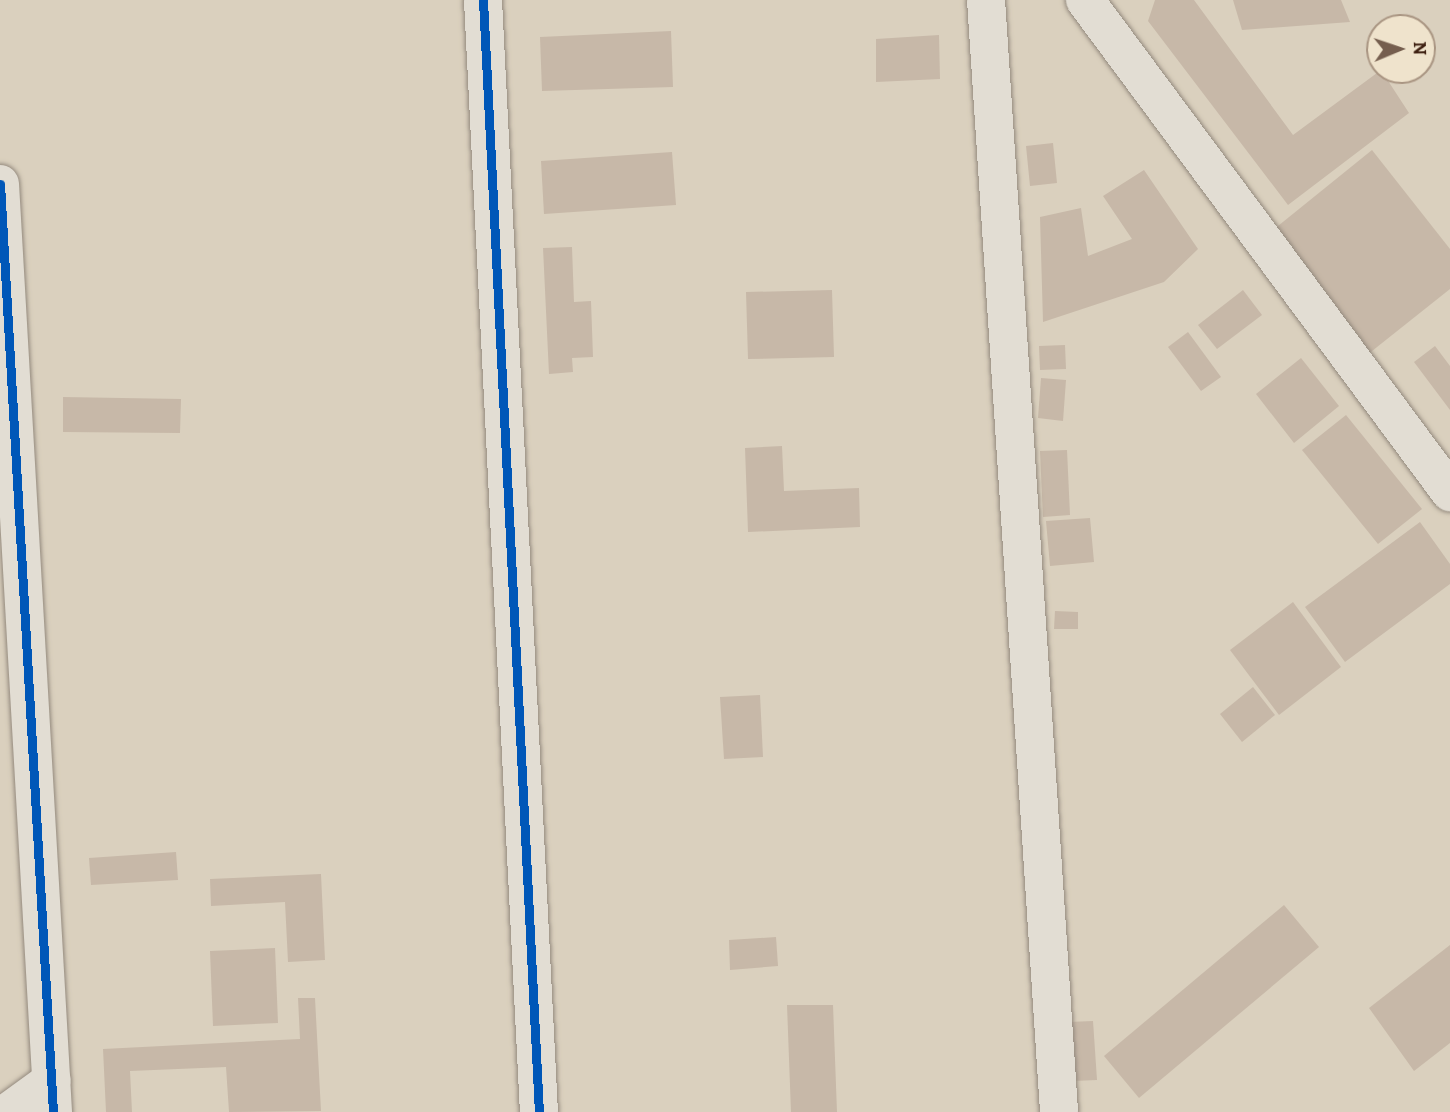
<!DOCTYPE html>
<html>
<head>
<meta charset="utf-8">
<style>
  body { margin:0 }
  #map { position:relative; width:1450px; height:1112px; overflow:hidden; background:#dad0be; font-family:Alegreya,serif }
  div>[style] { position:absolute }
  .building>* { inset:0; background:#c7b8a8 }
  .roads { filter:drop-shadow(0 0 2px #948a7e) drop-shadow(0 0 2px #948a7e) }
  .minor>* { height:38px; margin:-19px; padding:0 19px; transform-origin:19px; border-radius:19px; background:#e2ddd3 }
  .tertiary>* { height:38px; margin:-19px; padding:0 19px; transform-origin:19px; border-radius:19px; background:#e2ddd3 }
  .secondary>* { height:38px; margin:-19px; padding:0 19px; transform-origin:19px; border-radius:19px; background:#e2ddd3 }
  .cycleway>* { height:9px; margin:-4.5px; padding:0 4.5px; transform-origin:4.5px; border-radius:4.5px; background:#0057b8 }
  span { translate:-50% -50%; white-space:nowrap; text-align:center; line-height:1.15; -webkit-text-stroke:5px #efe3cc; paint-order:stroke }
  .north { position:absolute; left:1366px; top:14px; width:70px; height:70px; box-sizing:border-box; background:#efe3cc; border:2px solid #a99582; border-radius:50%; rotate:88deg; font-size:19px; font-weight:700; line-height:28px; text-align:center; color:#3f2112 }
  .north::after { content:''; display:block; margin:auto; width:24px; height:32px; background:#755e4e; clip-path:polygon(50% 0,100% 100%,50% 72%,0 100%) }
</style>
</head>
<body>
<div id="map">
  <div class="building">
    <i style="clip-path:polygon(1155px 0,1194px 0,1293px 135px,1381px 70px,1409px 113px,1288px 205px,1148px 21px)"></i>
    <i style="clip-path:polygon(1233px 0,1341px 0,1350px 22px,1242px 30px)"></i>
    <i style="clip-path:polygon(671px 31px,673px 87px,542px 91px,540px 37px)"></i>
    <i style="clip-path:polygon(939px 35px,940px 79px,876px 82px,876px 39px)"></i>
    <i style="clip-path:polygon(1053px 143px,1057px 183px,1030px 186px,1026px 146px)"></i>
    <i style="clip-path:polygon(1372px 150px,1450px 249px,1450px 289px,1367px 355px,1273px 230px)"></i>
    <i style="clip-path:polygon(672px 152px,676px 205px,544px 214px,541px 161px)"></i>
    <i style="clip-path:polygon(1144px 170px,1198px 249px,1164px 282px,1043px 322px,1040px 217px,1081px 208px,1088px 256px,1132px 239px,1103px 196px)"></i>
    <i style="clip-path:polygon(572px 247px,574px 302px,591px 301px,593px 357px,572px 358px,573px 372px,549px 374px,543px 248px)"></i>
    <i style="clip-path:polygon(832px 290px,834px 357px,748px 359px,746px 292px)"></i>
    <i style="clip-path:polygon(1243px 290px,1262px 315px,1217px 349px,1198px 325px)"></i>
    <i style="clip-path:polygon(1188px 332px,1221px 377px,1201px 391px,1168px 347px)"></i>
    <i style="clip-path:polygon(1065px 345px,1066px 369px,1040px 370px,1039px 346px)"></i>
    <i style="clip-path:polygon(1435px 346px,1450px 366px,1450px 410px,1414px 362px)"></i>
    <i style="clip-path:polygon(1301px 358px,1339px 406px,1294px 443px,1256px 394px)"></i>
    <i style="clip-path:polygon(1041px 378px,1066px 380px,1063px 421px,1038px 418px)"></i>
    <i style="clip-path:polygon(63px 397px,181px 399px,180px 433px,63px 432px)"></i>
    <i style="clip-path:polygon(1346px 415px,1422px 509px,1378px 544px,1302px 450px)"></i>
    <i style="clip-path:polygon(782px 446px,784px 491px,859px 488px,860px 527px,748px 532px,745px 448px)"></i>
    <i style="clip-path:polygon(1067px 450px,1070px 515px,1043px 517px,1040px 451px)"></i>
    <i style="clip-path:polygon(1090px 518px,1094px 562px,1050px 566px,1046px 521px)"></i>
    <i style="clip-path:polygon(1420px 522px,1450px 564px,1450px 584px,1345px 662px,1305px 607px)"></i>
    <i style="clip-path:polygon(1293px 602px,1341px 667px,1279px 715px,1230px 650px)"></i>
    <i style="clip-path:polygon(1055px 611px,1078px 612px,1078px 629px,1054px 629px)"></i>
    <i style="clip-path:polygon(1253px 687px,1275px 715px,1242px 742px,1220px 714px)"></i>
    <i style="clip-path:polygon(760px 695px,763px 757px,724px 759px,720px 697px)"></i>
    <i style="clip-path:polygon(176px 852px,178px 880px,91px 885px,89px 858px)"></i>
    <i style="clip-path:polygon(321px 874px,325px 960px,288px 962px,285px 902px,211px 906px,210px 879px)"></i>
    <i style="clip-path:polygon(1284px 905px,1319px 947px,1139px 1098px,1104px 1056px)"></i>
    <i style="clip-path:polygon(776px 937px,778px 966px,730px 970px,729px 940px)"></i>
    <i style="clip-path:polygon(1450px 945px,1450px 1043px,1414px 1071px,1369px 1008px)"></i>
    <i style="clip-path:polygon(275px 948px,278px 1023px,213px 1026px,210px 951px)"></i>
    <i style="clip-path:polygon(298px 998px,315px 998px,321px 1111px,229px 1112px,226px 1067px,130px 1071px,132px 1112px,106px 1112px,103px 1049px,300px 1039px)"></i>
    <i style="clip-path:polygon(787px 1005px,833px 1005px,837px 1112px,791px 1112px)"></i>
    <i style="clip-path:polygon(1093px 1021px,1097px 1080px,1073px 1081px,1069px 1022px)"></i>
  </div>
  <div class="roads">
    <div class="minor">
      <i style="left:483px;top:0;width:1113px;rotate:87.12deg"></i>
      <i style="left:0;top:184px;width:930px;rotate:86.73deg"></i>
      <i style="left:8px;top:1112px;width:54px;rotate:-36deg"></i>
    </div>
    <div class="tertiary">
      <i style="left:1085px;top:0;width:613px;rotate:53.43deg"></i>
    </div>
    <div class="secondary">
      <i style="left:986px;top:0;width:1114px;rotate:86.24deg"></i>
    </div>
  </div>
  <div class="cycleway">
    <i style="left:483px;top:0;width:1113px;rotate:87.12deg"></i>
    <i style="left:0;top:184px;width:930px;rotate:86.73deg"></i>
  </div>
  <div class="north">N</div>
</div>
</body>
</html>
